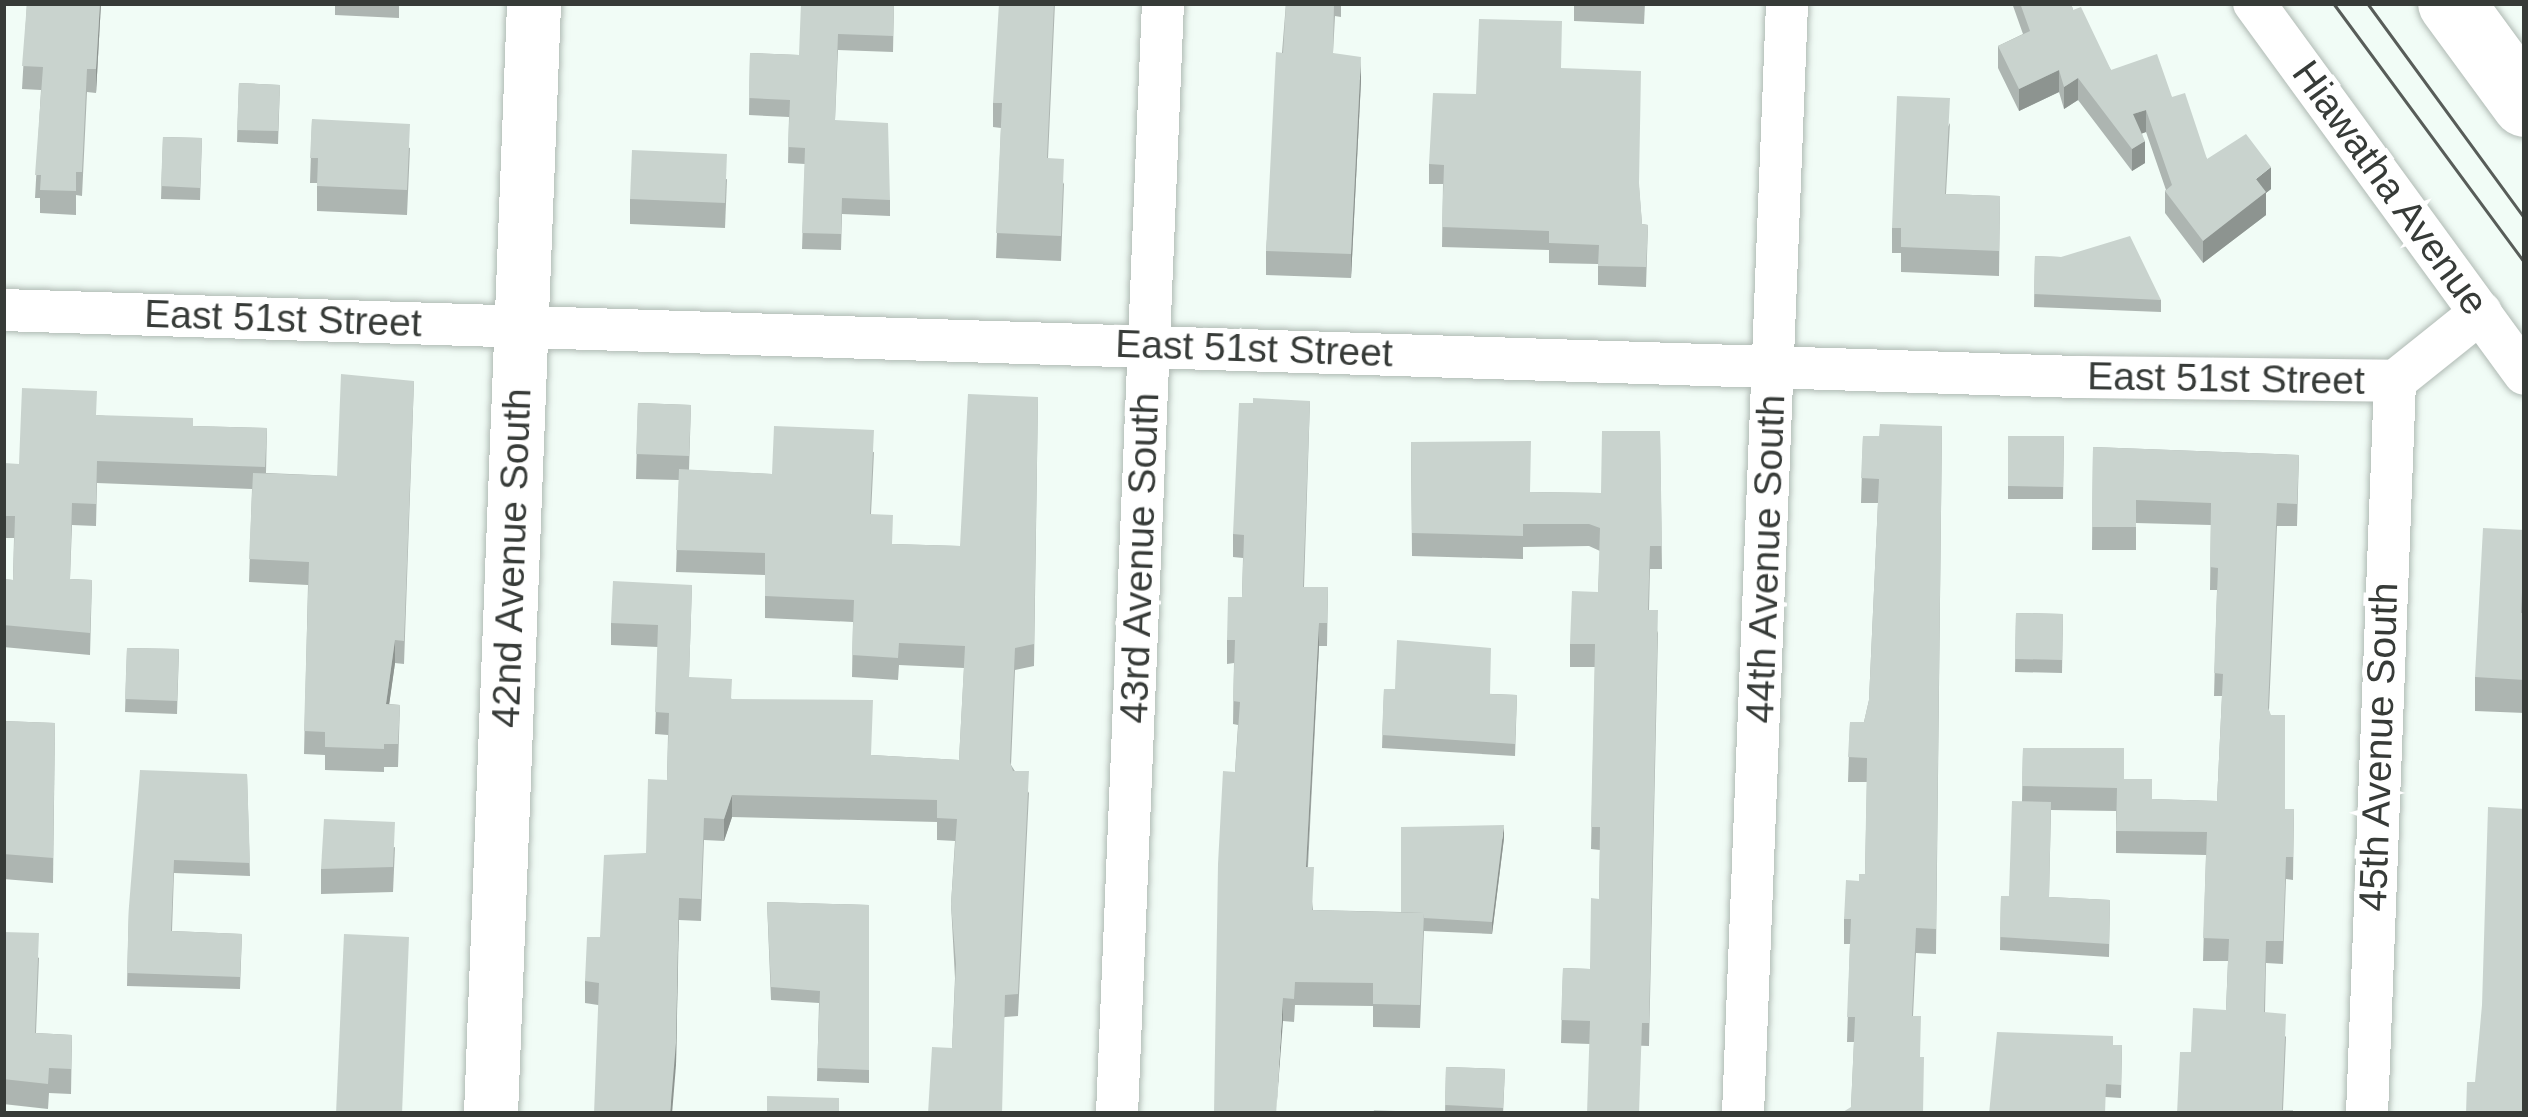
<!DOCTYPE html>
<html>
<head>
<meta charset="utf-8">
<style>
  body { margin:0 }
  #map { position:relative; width:2528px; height:1117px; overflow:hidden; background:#f1fcf6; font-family:Helvetica,sans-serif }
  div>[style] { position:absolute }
  .roads { filter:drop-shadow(0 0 3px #b0bab4) drop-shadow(0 0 3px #b0bab4) }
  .minor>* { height:42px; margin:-21px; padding:0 21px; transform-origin:21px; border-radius:21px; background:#fff }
  .tertiary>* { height:54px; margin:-27px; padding:0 27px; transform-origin:27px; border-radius:27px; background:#fff }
  .trunk>* { height:66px; margin:-33px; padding:0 33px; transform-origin:33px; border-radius:33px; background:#fff }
  .tram>* { height:3px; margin:-1.5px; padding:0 1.5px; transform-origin:1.5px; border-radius:1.5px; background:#585d59 }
  .wall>* { inset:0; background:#adb5b1 }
  .shaded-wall>* { inset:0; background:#8d9490 }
  .building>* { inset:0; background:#c9d3ce }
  span { translate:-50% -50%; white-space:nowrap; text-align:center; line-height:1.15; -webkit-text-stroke:10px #fff; paint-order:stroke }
  .street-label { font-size:39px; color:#373b38 }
  .frame { position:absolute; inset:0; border:6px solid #373b38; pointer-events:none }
</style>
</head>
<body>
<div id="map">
  <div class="roads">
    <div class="minor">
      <i style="left:2254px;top:3px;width:459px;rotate:53.9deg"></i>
      <i style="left:3px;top:310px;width:2080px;rotate:1.85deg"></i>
      <i style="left:2082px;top:377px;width:313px;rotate:0.7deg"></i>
      <i style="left:2395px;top:381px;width:110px;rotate:-38.7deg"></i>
      <i style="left:1117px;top:1114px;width:1112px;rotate:-87.63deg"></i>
      <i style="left:1743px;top:1114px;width:1112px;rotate:-87.73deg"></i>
      <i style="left:2367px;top:1114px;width:734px;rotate:-87.81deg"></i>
    </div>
    <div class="tertiary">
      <i style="left:491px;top:1114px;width:1112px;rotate:-87.78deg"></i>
    </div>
    <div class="trunk">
      <i style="left:2451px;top:3px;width:125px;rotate:53.8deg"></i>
    </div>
  </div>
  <div class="tram">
    <i style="left:2333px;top:3px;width:323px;rotate:53.6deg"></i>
    <i style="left:2367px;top:3px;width:268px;rotate:53.8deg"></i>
  </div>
  <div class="wall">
    <i style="clip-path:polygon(27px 3px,101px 3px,96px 93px,87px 92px,82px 196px,76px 195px,76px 215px,40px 213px,40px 198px,35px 198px,41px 90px,22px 89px)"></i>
    <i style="clip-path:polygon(335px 3px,399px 3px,399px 18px,335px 15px)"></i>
    <i style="clip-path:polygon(894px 3px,893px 52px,838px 50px,835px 120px,890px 200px,890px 216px,842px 214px,841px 250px,802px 249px,805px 164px,788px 163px,789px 117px,749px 115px,750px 53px,799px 55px)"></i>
    <i style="clip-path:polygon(1055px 3px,1048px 158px,1064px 184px,1061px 261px,996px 258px,1001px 128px,993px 127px,993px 103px)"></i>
    <i style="clip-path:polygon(1286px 3px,1341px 3px,1341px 17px,1335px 16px,1333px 53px,1361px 81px,1351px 278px,1266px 275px,1266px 251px)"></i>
    <i style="clip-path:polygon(1574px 3px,1645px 3px,1644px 24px,1574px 21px)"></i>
    <i style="clip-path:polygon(2012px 3px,2071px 3px,2073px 10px,2111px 70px,2172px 97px,2207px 159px,2271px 189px,2266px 193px,2266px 215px,2203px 263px,2165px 213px,2165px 191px,2166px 190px,2146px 132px,2142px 133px,2145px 163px,2132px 171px,2078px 100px,2064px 109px,2059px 92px,2019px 111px,1998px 68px,1998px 46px,2023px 34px)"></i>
    <i style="clip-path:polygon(1561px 68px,1639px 187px,1642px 224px,1648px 225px,1646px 287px,1598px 285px,1598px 264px,1549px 263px,1549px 250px,1442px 247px,1443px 184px,1429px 184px,1429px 164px,1476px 94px)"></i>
    <i style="clip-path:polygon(239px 83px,280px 85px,278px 144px,237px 142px)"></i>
    <i style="clip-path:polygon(312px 119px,410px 148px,407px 215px,317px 211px,317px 183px,310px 183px)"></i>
    <i style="clip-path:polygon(1950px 123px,1946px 194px,2000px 196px,1999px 276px,1901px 272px,1901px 253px,1892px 253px,1892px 228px)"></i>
    <i style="clip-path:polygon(163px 137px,202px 138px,200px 200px,161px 199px)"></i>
    <i style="clip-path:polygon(727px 179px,725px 228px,630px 224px,630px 199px)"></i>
    <i style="clip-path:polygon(2035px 256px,2061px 257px,2161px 300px,2161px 312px,2034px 307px)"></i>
    <i style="clip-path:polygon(414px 381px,404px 664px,395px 663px,389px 704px,400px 705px,398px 767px,384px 767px,384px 772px,325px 770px,325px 755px,304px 754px,308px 585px,249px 582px,252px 489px,97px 483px,96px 526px,72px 525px,70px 579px,92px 580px,90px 655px,3px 647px,3px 579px,13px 580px,14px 538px,3px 538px,3px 485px,19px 464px,97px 415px,193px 426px,267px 428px,266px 473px,337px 476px)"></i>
    <i style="clip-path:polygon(1038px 397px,1034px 666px,1015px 670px,1011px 765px,1029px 793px,1018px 1016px,1005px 1017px,952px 1048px,955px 978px,951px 904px,955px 841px,937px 840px,937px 822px,732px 817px,724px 841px,704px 840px,701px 921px,679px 920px,676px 1065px,598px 1005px,585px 1003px,585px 981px,600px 937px,646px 853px,667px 780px,668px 735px,655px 734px,658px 647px,611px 645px,611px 623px,692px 585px,689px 677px,732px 699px,871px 755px,959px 760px,964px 668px,899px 665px,898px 680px,852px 677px,853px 622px,765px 618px,765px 575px,676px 572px,679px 480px,636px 479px,638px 403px,691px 405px,689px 470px,772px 474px,874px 452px,871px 514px,892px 544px,960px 546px)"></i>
    <i style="clip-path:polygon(1310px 401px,1304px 587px,1328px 587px,1327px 646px,1319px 646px,1308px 867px,1313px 910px,1401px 912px,1504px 838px,1492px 934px,1424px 931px,1420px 1028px,1373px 1027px,1373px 1006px,1295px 1005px,1294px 1022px,1283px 1021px,1235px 772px,1238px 725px,1233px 724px,1234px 663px,1227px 664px,1227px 640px,1242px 597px,1243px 558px,1233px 557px,1233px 534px)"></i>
    <i style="clip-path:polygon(1942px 426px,1936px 954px,1916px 953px,1913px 1016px,1851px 1107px,1854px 1042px,1847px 1042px,1850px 944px,1844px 944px,1844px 919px,1859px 881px,1865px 874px,1867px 782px,1848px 782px,1850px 722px,1864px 722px,1869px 700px,1878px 503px,1861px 503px,1863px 436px,1879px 436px)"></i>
    <i style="clip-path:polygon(1660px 431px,1662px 569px,1650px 569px,1649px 610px,1658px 633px,1649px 1046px,1561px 1043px,1563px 968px,1590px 969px,1599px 899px,1600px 850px,1591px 849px,1595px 667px,1570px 667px,1570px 644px,1598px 592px,1600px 551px,1589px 546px,1523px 547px,1523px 559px,1412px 556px,1411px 442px,1530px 492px,1601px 493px)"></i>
    <i style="clip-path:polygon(2008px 436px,2064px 436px,2063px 499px,2008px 499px)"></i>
    <i style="clip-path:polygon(2093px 447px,2299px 455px,2297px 526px,2277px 526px,2269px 710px,2285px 809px,2294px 809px,2293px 880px,2286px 879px,2283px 964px,2266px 963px,2265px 1013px,2286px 1037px,2283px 1110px,2177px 1114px,2191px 1052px,2226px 1010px,2228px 961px,2203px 961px,2206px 855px,2116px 853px,2116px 811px,2051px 810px,2049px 897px,2110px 900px,2109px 957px,2000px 950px,2001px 896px,2009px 896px,2022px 801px,2023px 748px,2124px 779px,2152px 799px,2217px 801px,2222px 696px,2214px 696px,2217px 590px,2210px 590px,2211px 525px,2136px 523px,2136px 550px,2092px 550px)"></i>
    <i style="clip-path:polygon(2525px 530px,2523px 613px,2525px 613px,2525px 713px,2475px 711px,2475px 677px)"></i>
    <i style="clip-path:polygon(2016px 613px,2063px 614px,2062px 673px,2015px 672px)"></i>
    <i style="clip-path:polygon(127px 648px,179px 649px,177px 714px,125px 712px)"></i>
    <i style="clip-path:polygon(1384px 689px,1517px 695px,1515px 756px,1382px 748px)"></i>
    <i style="clip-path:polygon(3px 721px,55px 723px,53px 883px,3px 879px)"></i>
    <i style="clip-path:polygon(247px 774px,250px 876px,174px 873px,172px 931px,242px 934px,240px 989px,127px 986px,129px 906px)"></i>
    <i style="clip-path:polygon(395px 847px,393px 892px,321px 894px,321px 869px)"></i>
    <i style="clip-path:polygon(767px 902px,869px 905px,869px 1083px,817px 1081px,819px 1003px,771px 1000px)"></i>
    <i style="clip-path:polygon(3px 932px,39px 958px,36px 1033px,72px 1035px,71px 1094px,49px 1093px,48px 1109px,3px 1104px)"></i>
    <i style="clip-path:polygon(2113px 1045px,2122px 1045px,2121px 1098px,2106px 1097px,1989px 1114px)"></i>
    <i style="clip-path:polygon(1446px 1067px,1505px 1069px,1503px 1114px,1445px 1114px)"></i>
  </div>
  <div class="shaded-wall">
    <i style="clip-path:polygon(100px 3px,101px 3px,96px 93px,96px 69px)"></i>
    <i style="clip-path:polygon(1361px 57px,1361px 81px,1351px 278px,1351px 254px)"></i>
    <i style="clip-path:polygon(2059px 70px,2059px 92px,2019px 111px,2019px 89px)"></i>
    <i style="clip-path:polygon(2078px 78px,2078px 100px,2064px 109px,2064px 87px)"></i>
    <i style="clip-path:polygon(2146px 110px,2146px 132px,2133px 137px,2133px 114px)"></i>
    <i style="clip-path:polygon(2145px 141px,2145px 163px,2132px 171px,2132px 149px)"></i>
    <i style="clip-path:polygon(2271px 167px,2271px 189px,2266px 193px,2266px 215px,2203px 263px,2203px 241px,2256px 179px)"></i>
    <i style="clip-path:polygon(1319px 623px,1319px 646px,1306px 890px,1306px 867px)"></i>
    <i style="clip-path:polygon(395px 640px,395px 663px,386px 727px,386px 704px)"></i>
    <i style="clip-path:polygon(732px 795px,732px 817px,724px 841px,724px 819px)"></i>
    <i style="clip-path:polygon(1504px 825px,1504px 838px,1492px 934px,1492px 922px)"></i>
    <i style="clip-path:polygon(679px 898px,676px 1065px,672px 1114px,670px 1114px)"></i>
    <i style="clip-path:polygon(1283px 998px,1283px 1021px,1276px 1114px)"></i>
  </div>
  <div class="building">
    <i style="clip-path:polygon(27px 3px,100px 3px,96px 69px,87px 69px,82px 172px,76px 172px,76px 191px,40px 190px,41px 175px,35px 175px,43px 67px,22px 66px)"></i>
    <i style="clip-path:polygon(801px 3px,894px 3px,893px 36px,838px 34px,835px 120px,888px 123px,890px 200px,842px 198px,841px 234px,802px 233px,805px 148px,788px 147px,790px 100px,749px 98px,750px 53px,799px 55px)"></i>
    <i style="clip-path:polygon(999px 3px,1054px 3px,1047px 158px,1064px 159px,1061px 236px,996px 233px,1002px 103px,993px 103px)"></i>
    <i style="clip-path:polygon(1286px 3px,1334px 3px,1333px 53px,1361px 57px,1351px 254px,1266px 251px,1276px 52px,1283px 53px)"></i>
    <i style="clip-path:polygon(2020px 3px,2071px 3px,2073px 10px,2081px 7px,2111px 70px,2157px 54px,2172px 97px,2185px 93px,2207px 159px,2246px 134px,2271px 167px,2256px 179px,2266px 192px,2203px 241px,2165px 191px,2172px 185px,2146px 110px,2133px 114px,2145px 141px,2132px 149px,2078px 78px,2064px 87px,2059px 70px,2019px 89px,1998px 46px,2030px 31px)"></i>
    <i style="clip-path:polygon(1479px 19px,1562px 21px,1561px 68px,1641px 71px,1639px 183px,1642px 224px,1648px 225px,1646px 267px,1598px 266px,1599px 245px,1549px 243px,1549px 231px,1442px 227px,1444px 165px,1429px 164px,1433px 93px,1476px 94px)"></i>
    <i style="clip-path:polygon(239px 83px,280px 85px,278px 131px,237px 130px)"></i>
    <i style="clip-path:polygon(1897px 96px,1950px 98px,1945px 194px,2000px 196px,1999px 251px,1901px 247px,1901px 228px,1892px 228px)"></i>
    <i style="clip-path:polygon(312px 119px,410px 124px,407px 190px,317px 186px,318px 158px,310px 158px)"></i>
    <i style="clip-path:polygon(163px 137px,202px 138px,200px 188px,161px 186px)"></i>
    <i style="clip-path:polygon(632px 150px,727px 154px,725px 203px,630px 199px)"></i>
    <i style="clip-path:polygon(2130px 236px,2161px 300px,2034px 294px,2035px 256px,2061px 257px)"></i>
    <i style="clip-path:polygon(341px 374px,414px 381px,404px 641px,395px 640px,386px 704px,400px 705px,398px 744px,384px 744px,384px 749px,325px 747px,325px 732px,304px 731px,309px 562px,249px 559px,253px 473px,337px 476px)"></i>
    <i style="clip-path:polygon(22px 388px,97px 391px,96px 415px,193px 418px,193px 426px,267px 428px,265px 467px,97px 461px,96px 504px,72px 503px,70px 579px,92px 580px,90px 633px,3px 625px,3px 579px,13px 580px,15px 516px,3px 516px,4px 463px,19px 464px)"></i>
    <i style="clip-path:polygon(968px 394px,1038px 397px,1034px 644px,1015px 648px,1010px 762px,1013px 771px,1029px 771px,1018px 994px,1005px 995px,1002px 1114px,928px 1114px,932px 1047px,952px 1048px,956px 964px,951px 904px,957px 819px,937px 818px,937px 800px,732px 795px,724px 819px,704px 818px,701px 899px,679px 898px,676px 1043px,670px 1114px,594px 1114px,599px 983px,585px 981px,587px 937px,600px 937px,604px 855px,646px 853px,648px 779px,667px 780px,669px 713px,655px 712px,658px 625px,611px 623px,613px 581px,692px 585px,689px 677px,732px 679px,731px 699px,873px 700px,871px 755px,959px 760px,965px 646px,899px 643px,898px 658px,852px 655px,854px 600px,765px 596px,765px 553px,676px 550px,679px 469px,772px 474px,774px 426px,874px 430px,870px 514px,893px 515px,892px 544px,960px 546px)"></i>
    <i style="clip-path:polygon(1253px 398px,1310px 401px,1303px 587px,1328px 587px,1327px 623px,1319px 623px,1306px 867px,1314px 867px,1312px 910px,1424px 913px,1420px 1005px,1373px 1004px,1373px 983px,1295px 982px,1294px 999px,1283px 998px,1276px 1114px,1214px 1114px,1218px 864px,1223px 771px,1235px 772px,1240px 702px,1233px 701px,1235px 640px,1227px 640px,1228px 597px,1242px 597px,1244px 535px,1233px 534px,1239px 403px,1253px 403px)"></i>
    <i style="clip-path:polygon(638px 403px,691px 405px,689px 456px,636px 454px)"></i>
    <i style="clip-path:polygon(1880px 424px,1942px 426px,1936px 929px,1916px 928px,1912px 1016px,1921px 1016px,1920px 1057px,1924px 1057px,1923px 1114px,1843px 1114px,1843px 1112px,1851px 1107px,1855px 1017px,1847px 1017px,1851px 919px,1844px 919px,1846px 880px,1859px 881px,1859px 874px,1865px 874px,1867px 758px,1848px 757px,1850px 722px,1864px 722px,1869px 700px,1879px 479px,1861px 478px,1863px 436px,1879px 436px)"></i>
    <i style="clip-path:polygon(1602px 431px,1660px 431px,1662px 546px,1650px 546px,1648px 610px,1658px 610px,1649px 1023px,1642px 1023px,1639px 1114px,1587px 1114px,1590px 1021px,1561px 1020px,1563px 968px,1590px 969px,1591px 898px,1599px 899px,1600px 827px,1591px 827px,1595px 644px,1570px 644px,1572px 591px,1598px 592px,1600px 528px,1589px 524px,1523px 524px,1523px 536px,1412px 533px,1411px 442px,1531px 441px,1530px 492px,1601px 493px)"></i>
    <i style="clip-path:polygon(2008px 436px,2064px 436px,2063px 487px,2008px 486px)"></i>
    <i style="clip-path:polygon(2093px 447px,2299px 455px,2297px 504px,2277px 503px,2268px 708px,2271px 715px,2285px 715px,2285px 809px,2294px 809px,2293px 857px,2286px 857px,2283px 941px,2266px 941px,2264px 1012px,2286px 1014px,2282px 1110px,2293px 1110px,2293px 1114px,2177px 1114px,2180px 1052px,2191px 1052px,2193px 1008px,2226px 1010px,2229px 939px,2203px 938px,2207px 832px,2116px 831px,2117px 788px,2022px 786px,2023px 748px,2124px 748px,2124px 779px,2152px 779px,2152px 799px,2217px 801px,2223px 674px,2214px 673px,2218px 568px,2210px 567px,2211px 503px,2136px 500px,2136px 527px,2092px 527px)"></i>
    <i style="clip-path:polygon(2483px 528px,2525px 530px,2521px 613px,2525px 613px,2525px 680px,2475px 677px)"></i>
    <i style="clip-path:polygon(2016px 613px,2063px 614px,2062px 660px,2015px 659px)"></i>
    <i style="clip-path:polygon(1397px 640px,1491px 648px,1490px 694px,1517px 695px,1515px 744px,1382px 735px,1384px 689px,1395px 689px)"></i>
    <i style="clip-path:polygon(127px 648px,179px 649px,177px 701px,125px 699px)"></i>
    <i style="clip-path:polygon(3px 721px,55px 723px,53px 858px,3px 854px)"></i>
    <i style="clip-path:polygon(140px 770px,247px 774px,250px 863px,174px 860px,171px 931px,242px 934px,240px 977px,127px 973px,129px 906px)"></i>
    <i style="clip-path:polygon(2012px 801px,2051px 802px,2049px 897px,2110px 900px,2109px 944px,2000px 937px,2001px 896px,2009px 896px)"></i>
    <i style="clip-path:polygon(2488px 807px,2525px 809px,2525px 1114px,2466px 1114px,2467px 1082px,2475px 1082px,2482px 1005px)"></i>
    <i style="clip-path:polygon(324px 819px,395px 822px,393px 867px,321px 869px)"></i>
    <i style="clip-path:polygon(1504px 825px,1492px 922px,1424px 918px,1424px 913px,1401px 912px,1401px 827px)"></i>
    <i style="clip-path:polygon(767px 902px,869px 905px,869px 1070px,817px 1068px,820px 991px,771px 987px)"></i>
    <i style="clip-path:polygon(3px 932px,39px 933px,35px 1033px,72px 1035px,71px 1069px,49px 1068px,48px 1084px,3px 1079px)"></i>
    <i style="clip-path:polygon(344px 934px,409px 937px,402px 1114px,336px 1114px)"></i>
    <i style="clip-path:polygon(1997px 1032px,2113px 1036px,2113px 1045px,2122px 1045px,2121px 1085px,2106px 1084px,2105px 1114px,1989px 1114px)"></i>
    <i style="clip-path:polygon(1446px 1067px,1505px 1069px,1503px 1108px,1445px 1105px)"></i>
    <i style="clip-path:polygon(767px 1096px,839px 1098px,839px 1114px,767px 1114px)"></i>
    <i style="clip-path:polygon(1374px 1110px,1417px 1112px,1417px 1114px,1373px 1114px)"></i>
  </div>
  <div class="street-label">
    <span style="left:2390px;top:188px;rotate:54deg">Hiawatha Avenue</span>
    <span style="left:283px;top:319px;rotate:2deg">East 51st Street</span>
    <span style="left:1254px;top:349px;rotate:2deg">East 51st Street</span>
    <span style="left:2226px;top:379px;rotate:1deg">East 51st Street</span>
    <span style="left:512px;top:558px;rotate:-88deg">42nd Avenue South</span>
    <span style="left:1140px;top:558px;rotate:-88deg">43rd Avenue South</span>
    <span style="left:1766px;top:559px;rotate:-88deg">44th Avenue South</span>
    <span style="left:2379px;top:747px;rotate:-88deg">45th Avenue South</span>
  </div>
  <div class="frame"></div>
</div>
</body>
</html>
